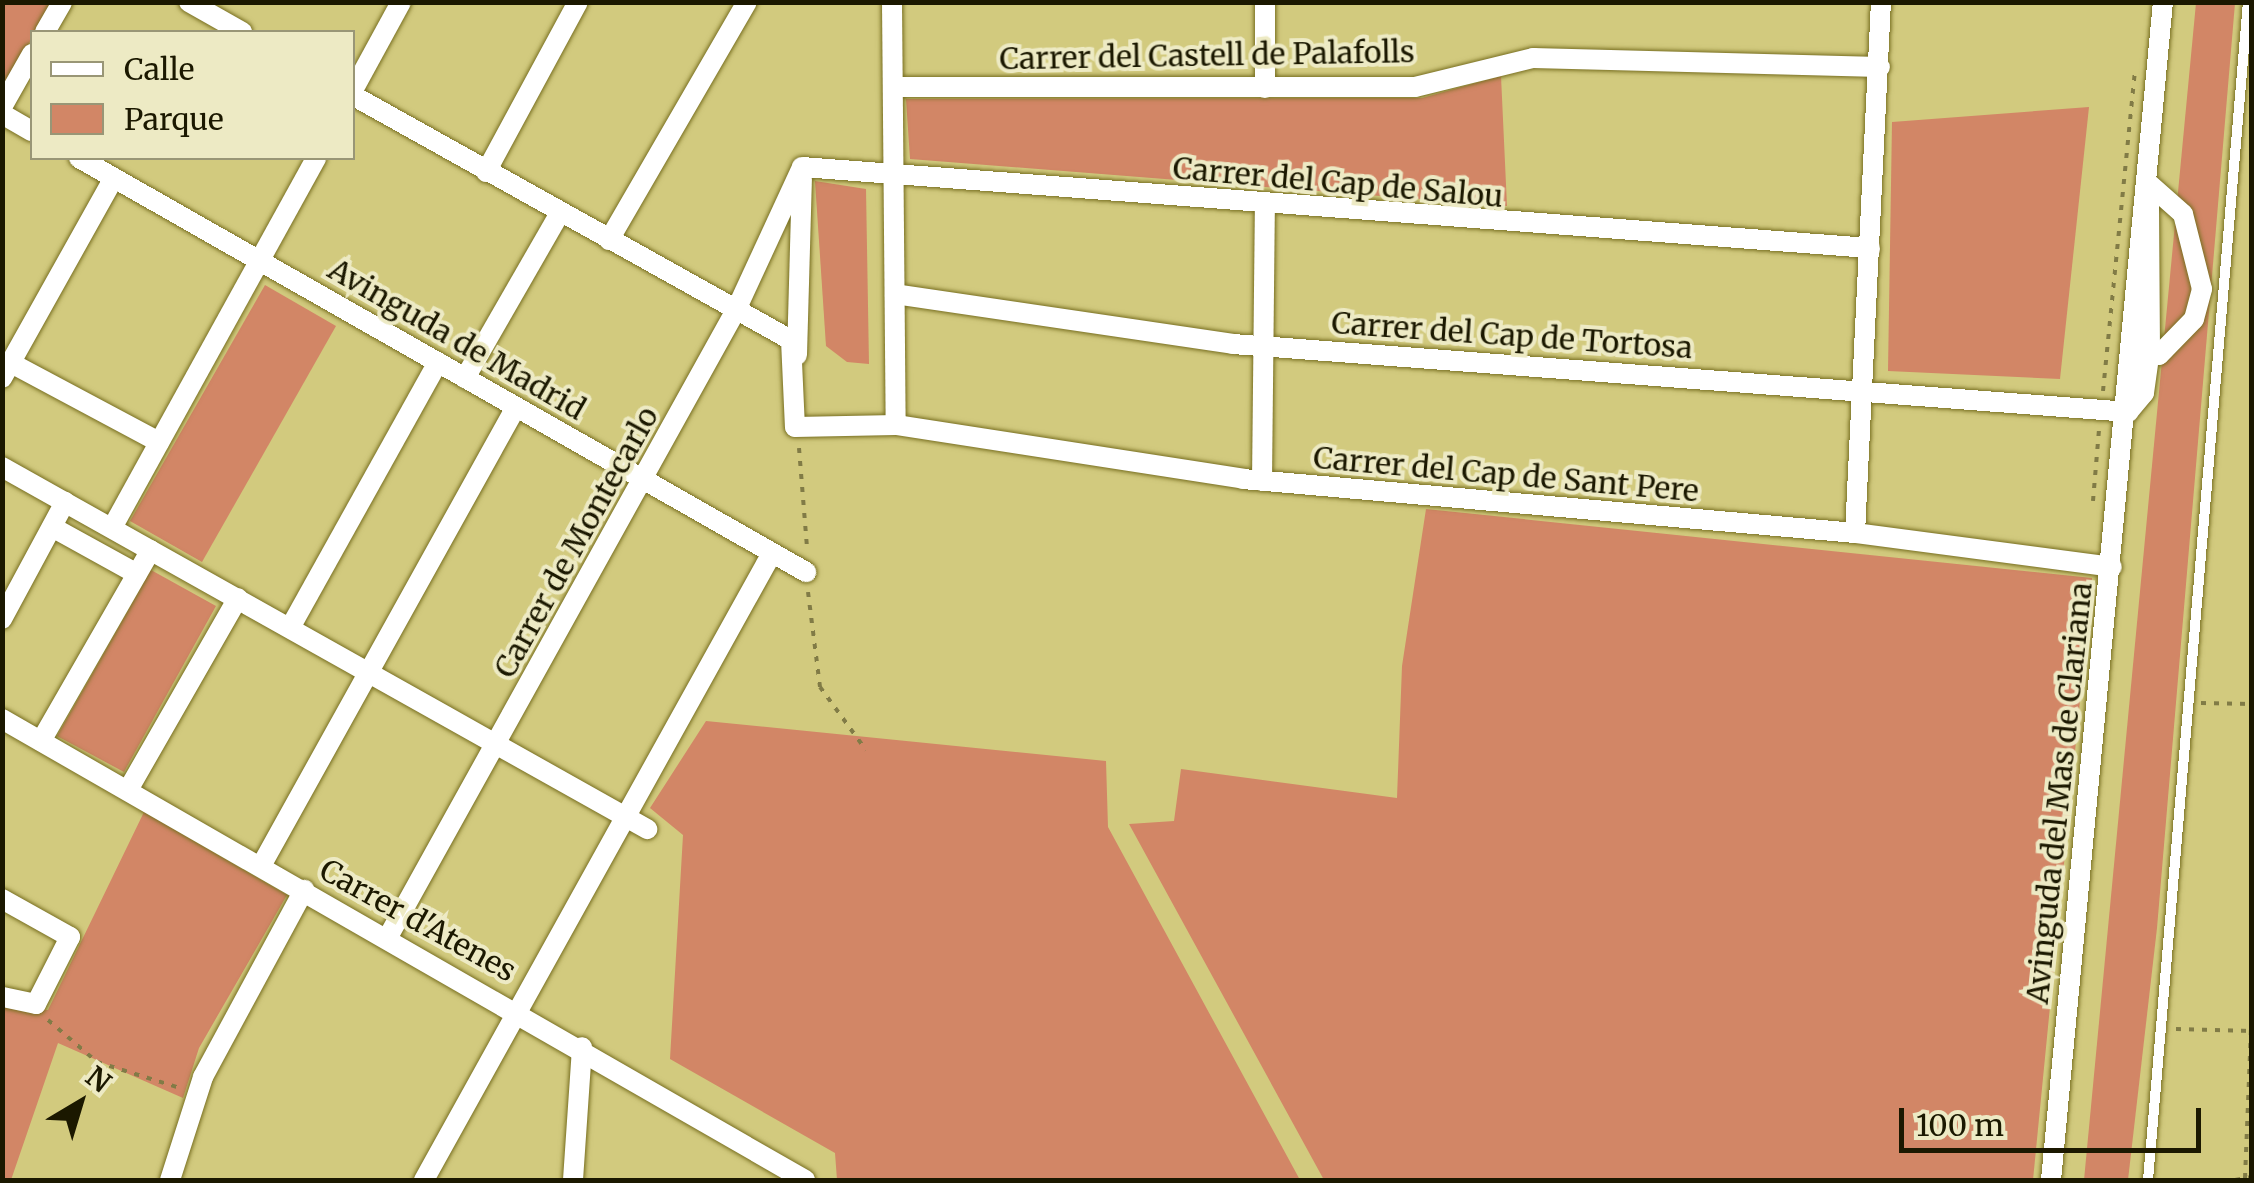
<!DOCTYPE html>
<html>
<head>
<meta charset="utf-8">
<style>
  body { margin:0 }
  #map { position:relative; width:2254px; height:1183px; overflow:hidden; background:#d2ca7e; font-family:Merriweather,serif }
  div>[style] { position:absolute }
  .green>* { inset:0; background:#d28666 }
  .path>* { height:4px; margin-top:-2px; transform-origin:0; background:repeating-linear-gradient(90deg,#817b46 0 5px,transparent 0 13px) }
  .roads { filter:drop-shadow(0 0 2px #786f21) drop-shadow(0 0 2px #786f21) }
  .lane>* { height:10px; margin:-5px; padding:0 5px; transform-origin:5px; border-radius:5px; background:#fff }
  .street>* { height:20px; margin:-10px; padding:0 10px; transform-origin:10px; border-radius:10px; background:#fff }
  span { translate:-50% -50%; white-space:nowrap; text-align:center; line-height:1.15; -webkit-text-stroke:8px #edeac4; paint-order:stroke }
  .street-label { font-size:30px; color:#1b1800 }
  .frame { position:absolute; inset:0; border:5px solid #1b1800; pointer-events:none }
  .legend { position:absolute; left:30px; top:30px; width:325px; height:130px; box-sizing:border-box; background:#edeac4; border:2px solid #999676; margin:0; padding:12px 18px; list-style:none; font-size:30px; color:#1b1800 }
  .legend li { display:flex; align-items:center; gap:20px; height:50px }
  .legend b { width:50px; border:2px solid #999676 }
  .north { position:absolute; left:30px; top:1053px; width:100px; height:100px; -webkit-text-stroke:8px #edeac4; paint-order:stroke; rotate:38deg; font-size:28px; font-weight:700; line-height:40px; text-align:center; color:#1b1800 }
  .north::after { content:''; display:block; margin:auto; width:35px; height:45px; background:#1b1800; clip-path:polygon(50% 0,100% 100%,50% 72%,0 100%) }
  .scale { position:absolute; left:1899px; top:1108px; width:302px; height:45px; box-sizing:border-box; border:5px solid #1b1800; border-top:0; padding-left:12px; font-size:30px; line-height:35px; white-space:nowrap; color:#1b1800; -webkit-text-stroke:8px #edeac4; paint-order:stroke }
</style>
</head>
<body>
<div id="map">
  <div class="green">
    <i style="clip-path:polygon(3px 3px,52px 3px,3px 89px)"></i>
    <i style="clip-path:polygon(2196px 3px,2235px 3px,2157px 928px,2128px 1180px,2084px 1180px)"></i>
    <i style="clip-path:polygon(1501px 76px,1507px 206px,910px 159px,906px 99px,1422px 98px)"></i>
    <i style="clip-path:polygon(2089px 107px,2060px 379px,1888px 371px,1892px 122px)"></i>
    <i style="clip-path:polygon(815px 181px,866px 189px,869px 364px,847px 362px,826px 346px)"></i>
    <i style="clip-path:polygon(265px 285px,336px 326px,202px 562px,130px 521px)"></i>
    <i style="clip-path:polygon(1426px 509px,2092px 578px,2033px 1180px,1324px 1180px,1129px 824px,1174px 821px,1181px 769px,1397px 798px,1402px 666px)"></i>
    <i style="clip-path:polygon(151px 570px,216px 606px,124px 772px,57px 736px)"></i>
    <i style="clip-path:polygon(706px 721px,1106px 761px,1108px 827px,1300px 1180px,837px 1180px,835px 1153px,670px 1059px,683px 835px,650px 808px)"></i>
    <i style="clip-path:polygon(144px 812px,287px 895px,199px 1048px,183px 1098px,58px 1043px,11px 1180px,3px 1180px,3px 1007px,48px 1010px)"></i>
  </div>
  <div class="path">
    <i style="left:2103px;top:391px;width:320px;rotate:-84.3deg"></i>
    <i style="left:799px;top:448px;width:99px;rotate:85.4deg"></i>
    <i style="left:2093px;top:501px;width:71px;rotate:-85.2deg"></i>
    <i style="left:808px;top:592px;width:96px;rotate:82.8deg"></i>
    <i style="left:820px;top:687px;width:78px;rotate:53.9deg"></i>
    <i style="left:2201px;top:703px;width:51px;rotate:1.1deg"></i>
    <i style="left:48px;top:1020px;width:65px;rotate:40.6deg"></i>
    <i style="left:97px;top:1062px;width:84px;rotate:17.4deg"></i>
    <i style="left:2176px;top:1029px;width:76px;rotate:1.5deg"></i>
    <i style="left:2245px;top:1178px;width:171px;rotate:-87.7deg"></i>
    <i style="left:2235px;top:1180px;width:17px;rotate:-10deg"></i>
  </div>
  <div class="roads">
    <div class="lane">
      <i style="left:2148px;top:1180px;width:1182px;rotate:-85.15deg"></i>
    </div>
    <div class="street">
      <i style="left:189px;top:2px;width:61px;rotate:29.5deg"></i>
      <i style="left:892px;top:2px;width:423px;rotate:89.5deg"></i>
      <i style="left:1265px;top:2px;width:86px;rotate:90deg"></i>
      <i style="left:45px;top:32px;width:34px;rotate:-60deg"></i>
      <i style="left:893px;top:87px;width:522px"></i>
      <i style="left:1415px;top:87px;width:122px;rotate:-13.8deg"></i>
      <i style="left:1533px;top:58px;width:347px;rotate:1.5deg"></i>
      <i style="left:352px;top:92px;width:102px;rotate:-61.4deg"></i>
      <i style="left:352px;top:95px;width:503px;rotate:29.17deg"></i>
      <i style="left:791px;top:340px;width:87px;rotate:87.4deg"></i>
      <i style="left:795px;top:427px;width:101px;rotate:-1.1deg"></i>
      <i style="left:896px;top:425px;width:351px;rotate:8.8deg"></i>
      <i style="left:1243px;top:479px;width:614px;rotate:5.04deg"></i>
      <i style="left:1855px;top:533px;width:259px;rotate:7.5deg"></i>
      <i style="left:2px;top:107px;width:61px;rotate:-60.5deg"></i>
      <i style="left:2px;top:114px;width:34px;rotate:30deg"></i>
      <i style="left:79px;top:158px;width:837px;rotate:29.66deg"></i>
      <i style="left:802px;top:167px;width:1071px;rotate:4.34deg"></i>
      <i style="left:486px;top:172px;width:193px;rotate:-61.6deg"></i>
      <i style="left:609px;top:240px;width:275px;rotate:-59.9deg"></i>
      <i style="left:895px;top:294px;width:342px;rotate:8.4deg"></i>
      <i style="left:1233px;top:344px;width:898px;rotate:4.34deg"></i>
      <i style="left:2142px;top:324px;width:22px;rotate:95deg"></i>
      <i style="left:2140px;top:346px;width:21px;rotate:25deg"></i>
      <i style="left:2159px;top:355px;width:50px;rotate:-45.8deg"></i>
      <i style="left:2194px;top:319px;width:31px;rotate:-75deg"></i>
      <i style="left:2202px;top:289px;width:77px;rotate:-104.2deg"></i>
      <i style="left:2183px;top:214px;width:48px;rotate:-138.4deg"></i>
      <i style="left:797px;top:355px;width:176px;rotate:-88.4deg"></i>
      <i style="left:11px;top:363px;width:168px;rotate:28.1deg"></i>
      <i style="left:2px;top:378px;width:229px;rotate:-60.8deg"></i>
      <i style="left:465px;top:378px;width:190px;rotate:-60.1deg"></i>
      <i style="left:2128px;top:412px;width:25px;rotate:-50deg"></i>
      <i style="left:2144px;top:393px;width:43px;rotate:-82.1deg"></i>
      <i style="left:2150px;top:350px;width:156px;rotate:-90.4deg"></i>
      <i style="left:2px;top:467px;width:740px;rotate:29.3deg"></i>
      <i style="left:1262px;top:481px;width:274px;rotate:-89.4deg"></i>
      <i style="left:52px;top:527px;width:97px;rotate:28.9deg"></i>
      <i style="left:112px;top:528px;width:423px;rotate:-61.1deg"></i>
      <i style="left:1855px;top:533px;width:532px;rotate:-87.2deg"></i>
      <i style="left:2px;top:619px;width:133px;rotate:-61.7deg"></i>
      <i style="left:290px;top:628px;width:304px;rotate:-60.9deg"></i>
      <i style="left:2px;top:719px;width:926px;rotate:29.86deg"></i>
      <i style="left:41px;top:741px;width:220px;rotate:-60.1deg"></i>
      <i style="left:128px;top:790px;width:221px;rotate:-60.2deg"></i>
      <i style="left:261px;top:866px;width:525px;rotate:-60.95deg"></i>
      <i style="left:2px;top:899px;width:78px;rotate:29.2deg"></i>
      <i style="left:70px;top:937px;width:75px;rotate:116.9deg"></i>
      <i style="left:36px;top:1004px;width:35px;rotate:-168deg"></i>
      <i style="left:388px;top:937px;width:717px;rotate:-60.97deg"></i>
      <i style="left:736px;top:310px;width:157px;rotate:-65.2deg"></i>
      <i style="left:170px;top:1180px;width:108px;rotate:-72.2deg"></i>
      <i style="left:203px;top:1077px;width:213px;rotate:-61.6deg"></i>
      <i style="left:424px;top:1180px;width:717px;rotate:-60.97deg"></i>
      <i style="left:573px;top:1180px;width:133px;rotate:-86.1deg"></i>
      <i style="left:2051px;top:1180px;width:1183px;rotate:-84.57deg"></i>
    </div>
  </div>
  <div class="street-label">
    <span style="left:1207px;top:55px;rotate:-1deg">Carrer del Castell de Palafolls</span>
    <span style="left:1338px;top:182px;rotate:5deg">Carrer del Cap de Salou</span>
    <span style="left:1512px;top:335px;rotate:4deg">Carrer del Cap de Tortosa</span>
    <span style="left:457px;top:339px;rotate:30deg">Avinguda de Madrid</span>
    <span style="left:1506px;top:474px;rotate:5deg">Carrer del Cap de Sant Pere</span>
    <span style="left:576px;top:542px;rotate:-61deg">Carrer de Montecarlo</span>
    <span style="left:2059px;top:793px;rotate:-84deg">Avinguda del Mas de Clariana</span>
    <span style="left:418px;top:920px;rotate:29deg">Carrer d'Atenes</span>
  </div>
  <div class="frame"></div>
  <ul class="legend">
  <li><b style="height:12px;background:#fff"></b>Calle</li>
  <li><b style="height:28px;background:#d28666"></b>Parque</li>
  </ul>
  <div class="north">N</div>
  <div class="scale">100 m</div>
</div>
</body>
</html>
